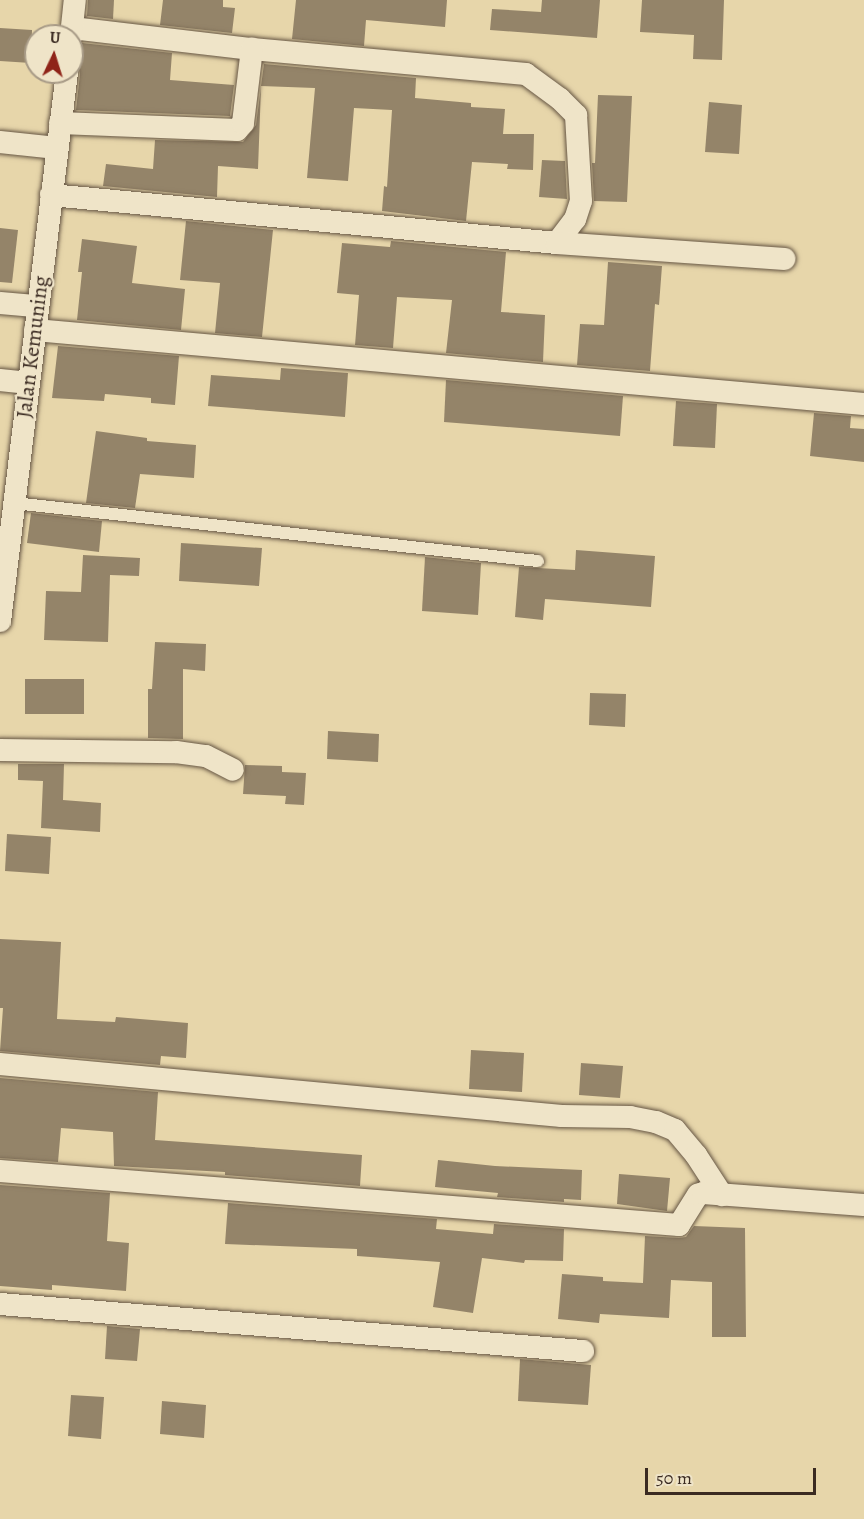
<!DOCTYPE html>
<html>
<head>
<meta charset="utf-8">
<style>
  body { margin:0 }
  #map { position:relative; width:864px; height:1519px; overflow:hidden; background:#e7d6aa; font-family:Alegreya,serif }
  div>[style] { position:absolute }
  .building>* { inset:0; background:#948469 }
  .roads { filter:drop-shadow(0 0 2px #665644) drop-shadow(0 0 2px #665644) }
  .lane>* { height:12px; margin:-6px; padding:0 6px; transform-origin:6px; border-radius:6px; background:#efe4c8 }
  .street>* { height:22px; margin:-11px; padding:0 11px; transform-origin:11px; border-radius:11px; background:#efe4c8 }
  span { translate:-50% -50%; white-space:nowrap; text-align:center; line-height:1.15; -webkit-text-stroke:4.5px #efe4c8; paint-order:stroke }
  .street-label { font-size:22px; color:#3b2b22 }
  .north { position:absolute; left:24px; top:24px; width:60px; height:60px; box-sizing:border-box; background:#efe4c8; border:2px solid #a79a86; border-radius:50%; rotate:4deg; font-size:16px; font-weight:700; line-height:24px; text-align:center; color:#3b2b22 }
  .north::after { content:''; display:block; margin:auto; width:21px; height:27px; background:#8f2418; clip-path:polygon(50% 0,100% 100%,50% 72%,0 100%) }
  .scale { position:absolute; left:645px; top:1468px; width:171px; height:27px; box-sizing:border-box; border:3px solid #3b2b22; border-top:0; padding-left:8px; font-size:18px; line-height:21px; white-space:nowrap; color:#3b2b22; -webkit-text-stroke:4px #efe4c8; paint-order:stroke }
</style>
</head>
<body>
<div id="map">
  <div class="building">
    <i style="clip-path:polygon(88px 0,114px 0,113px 19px,87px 16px)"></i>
    <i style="clip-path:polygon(163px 0,223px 0,223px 7px,235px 8px,232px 33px,160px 25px)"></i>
    <i style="clip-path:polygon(296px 0,447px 0,445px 27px,366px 20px,364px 46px,292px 39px)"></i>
    <i style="clip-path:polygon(542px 0,600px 0,597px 38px,490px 30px,492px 9px,541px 12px)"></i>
    <i style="clip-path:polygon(642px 0,724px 0,722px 60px,693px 59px,694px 35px,640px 32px)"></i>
    <i style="clip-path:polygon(0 28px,32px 30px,31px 63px,0 61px)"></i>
    <i style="clip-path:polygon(82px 43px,172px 53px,170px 80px,234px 85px,230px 116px,76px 110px,80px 74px,78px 65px)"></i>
    <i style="clip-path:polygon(264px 64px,416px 78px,415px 98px,471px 103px,471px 107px,505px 109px,503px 134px,534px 134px,533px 170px,507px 169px,508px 164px,472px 162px,466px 221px,382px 211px,384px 186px,387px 187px,392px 110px,354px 108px,348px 181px,307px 178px,315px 88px,261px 86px)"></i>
    <i style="clip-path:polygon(261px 87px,258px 169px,218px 166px,217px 197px,103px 186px,106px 164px,153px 169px,155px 140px,243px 142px,256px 125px)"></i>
    <i style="clip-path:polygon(598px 95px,632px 96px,627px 202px,594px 201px,592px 163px,595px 163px)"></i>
    <i style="clip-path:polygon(709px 102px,742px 105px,739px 154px,705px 152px)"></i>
    <i style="clip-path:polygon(542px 160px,565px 161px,567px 199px,539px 197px)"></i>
    <i style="clip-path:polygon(186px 221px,273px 230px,262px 337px,215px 333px,220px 283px,180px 280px)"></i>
    <i style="clip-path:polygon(0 228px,18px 230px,12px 283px,0 282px)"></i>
    <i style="clip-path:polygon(82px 239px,137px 246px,132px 283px,185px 289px,181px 330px,77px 320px,82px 272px,78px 272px)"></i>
    <i style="clip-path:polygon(391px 241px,506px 252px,501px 312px,545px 315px,543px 362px,446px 353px,452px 300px,397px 297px,393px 348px,355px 345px,359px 295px,337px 293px,342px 243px,390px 247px)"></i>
    <i style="clip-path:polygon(608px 262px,662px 266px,659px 305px,655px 304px,650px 371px,577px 365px,580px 324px,604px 325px)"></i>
    <i style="clip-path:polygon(58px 346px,179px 356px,175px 405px,151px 403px,151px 398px,105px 394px,104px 401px,52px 398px)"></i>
    <i style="clip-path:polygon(281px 368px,348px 373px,345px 417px,208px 406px,211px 375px,280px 380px)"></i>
    <i style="clip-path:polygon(446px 380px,623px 396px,620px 436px,444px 422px)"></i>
    <i style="clip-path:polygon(676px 401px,717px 404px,715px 448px,673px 446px)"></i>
    <i style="clip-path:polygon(814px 413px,851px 416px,850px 428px,864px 429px,864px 462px,810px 456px)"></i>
    <i style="clip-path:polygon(96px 431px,147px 438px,147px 441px,196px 445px,194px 478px,140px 474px,135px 508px,86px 503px)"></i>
    <i style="clip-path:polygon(31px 513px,102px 521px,99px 552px,27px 543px)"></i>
    <i style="clip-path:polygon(181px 543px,262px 548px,259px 586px,179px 581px)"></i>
    <i style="clip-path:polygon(576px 550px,655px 556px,651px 607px,545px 599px,543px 620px,515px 617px,519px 567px,575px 570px)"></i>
    <i style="clip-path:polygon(83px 555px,140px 558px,139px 576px,110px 575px,108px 642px,44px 640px,46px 591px,81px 592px)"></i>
    <i style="clip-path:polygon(425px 557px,481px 563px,478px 615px,422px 611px)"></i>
    <i style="clip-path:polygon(155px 642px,206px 644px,205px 671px,183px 669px,183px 739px,148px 738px,148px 689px,152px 689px)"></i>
    <i style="clip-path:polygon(25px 679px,84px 679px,84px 714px,25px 714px)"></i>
    <i style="clip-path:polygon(590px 693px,626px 694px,625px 727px,589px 725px)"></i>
    <i style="clip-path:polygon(328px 731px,379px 734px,378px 762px,327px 759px)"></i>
    <i style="clip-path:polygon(18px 764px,64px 764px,63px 800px,101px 803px,100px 832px,41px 828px,43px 781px,18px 780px)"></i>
    <i style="clip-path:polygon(245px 765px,282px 766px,282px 772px,306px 773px,304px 805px,285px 804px,286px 796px,243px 794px)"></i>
    <i style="clip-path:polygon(7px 834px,51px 837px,49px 874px,5px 871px)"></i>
    <i style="clip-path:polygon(0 939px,61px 942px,57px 1019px,115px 1022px,116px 1017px,188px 1023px,186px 1058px,161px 1056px,160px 1065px,0 1051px,3px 1008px,0 1008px)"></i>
    <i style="clip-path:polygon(471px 1050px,524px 1053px,522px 1092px,469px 1089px)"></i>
    <i style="clip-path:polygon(581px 1063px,623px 1066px,620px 1098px,579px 1095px)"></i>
    <i style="clip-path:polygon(0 1078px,158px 1092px,155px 1140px,362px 1155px,360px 1186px,225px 1175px,225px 1172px,114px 1166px,113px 1132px,61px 1128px,58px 1162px,0 1158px)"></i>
    <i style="clip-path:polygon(438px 1160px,495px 1166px,582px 1170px,581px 1200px,564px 1199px,564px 1202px,497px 1197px,498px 1193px,435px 1187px)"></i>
    <i style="clip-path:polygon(619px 1174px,670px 1178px,667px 1211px,617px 1204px)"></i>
    <i style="clip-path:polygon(0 1185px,110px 1193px,107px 1241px,129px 1243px,126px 1291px,52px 1285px,52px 1290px,0 1286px)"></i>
    <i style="clip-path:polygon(228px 1203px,437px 1219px,436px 1229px,493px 1234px,494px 1224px,564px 1229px,563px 1261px,525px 1260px,524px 1263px,482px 1258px,473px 1313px,433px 1307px,440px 1262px,357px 1256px,357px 1249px,225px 1244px)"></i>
    <i style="clip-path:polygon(694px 1226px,745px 1228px,746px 1337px,712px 1337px,712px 1282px,671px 1280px,669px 1318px,600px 1314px,599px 1323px,558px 1319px,562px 1274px,603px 1277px,603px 1281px,643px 1283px,645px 1236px,679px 1238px,686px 1237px)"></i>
    <i style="clip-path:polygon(107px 1326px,140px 1329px,137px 1361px,105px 1359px)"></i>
    <i style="clip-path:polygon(520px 1359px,591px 1365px,588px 1405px,518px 1401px)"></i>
    <i style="clip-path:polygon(71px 1395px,104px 1397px,101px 1439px,68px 1436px)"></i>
    <i style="clip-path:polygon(162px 1401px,206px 1405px,204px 1438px,160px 1434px)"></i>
  </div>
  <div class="roads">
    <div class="lane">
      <i style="left:14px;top:503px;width:527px;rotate:6.32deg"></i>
    </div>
    <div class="street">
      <i style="left:72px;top:28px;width:181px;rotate:6.7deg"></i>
      <i style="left:252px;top:49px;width:275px;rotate:5.2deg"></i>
      <i style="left:526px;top:74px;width:42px;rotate:36.3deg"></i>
      <i style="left:560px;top:99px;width:23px;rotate:45deg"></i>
      <i style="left:576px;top:115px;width:86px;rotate:86.7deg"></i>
      <i style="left:581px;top:201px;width:19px;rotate:108deg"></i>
      <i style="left:575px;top:219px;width:30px;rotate:127deg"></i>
      <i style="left:71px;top:36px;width:36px;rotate:-84deg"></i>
      <i style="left:60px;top:123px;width:177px;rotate:2.3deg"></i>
      <i style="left:237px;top:130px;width:9px;rotate:-49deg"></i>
      <i style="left:243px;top:123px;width:75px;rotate:-83.1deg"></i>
      <i style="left:0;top:142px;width:57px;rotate:6deg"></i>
      <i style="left:51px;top:195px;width:508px;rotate:5.42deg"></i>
      <i style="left:557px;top:243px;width:228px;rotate:4deg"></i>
      <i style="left:0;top:303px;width:38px;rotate:5deg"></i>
      <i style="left:35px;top:330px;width:832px;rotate:5.1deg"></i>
      <i style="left:0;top:380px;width:29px;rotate:6deg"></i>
      <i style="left:0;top:621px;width:553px;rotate:-83.04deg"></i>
      <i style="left:0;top:750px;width:176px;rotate:0.7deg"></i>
      <i style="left:176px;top:752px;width:30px;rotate:8deg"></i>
      <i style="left:206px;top:756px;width:30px;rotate:27deg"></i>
      <i style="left:0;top:1064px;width:564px;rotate:5.29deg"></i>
      <i style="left:562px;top:1116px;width:68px;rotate:0.8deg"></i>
      <i style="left:630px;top:1117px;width:26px;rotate:11deg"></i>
      <i style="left:656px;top:1122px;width:21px;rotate:23deg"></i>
      <i style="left:675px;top:1130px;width:33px;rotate:50deg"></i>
      <i style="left:696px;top:1155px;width:48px;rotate:57deg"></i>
      <i style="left:0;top:1171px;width:681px;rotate:4.55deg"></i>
      <i style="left:679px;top:1225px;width:36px;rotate:-58deg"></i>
      <i style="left:698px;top:1195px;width:5px;rotate:-22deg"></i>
      <i style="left:703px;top:1193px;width:161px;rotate:4.3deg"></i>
      <i style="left:0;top:1304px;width:585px;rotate:4.61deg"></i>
    </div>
  </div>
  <div class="street-label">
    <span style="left:33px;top:347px;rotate:-83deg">Jalan Kemuning</span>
  </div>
  <div class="north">U</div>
  <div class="scale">50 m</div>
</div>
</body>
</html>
